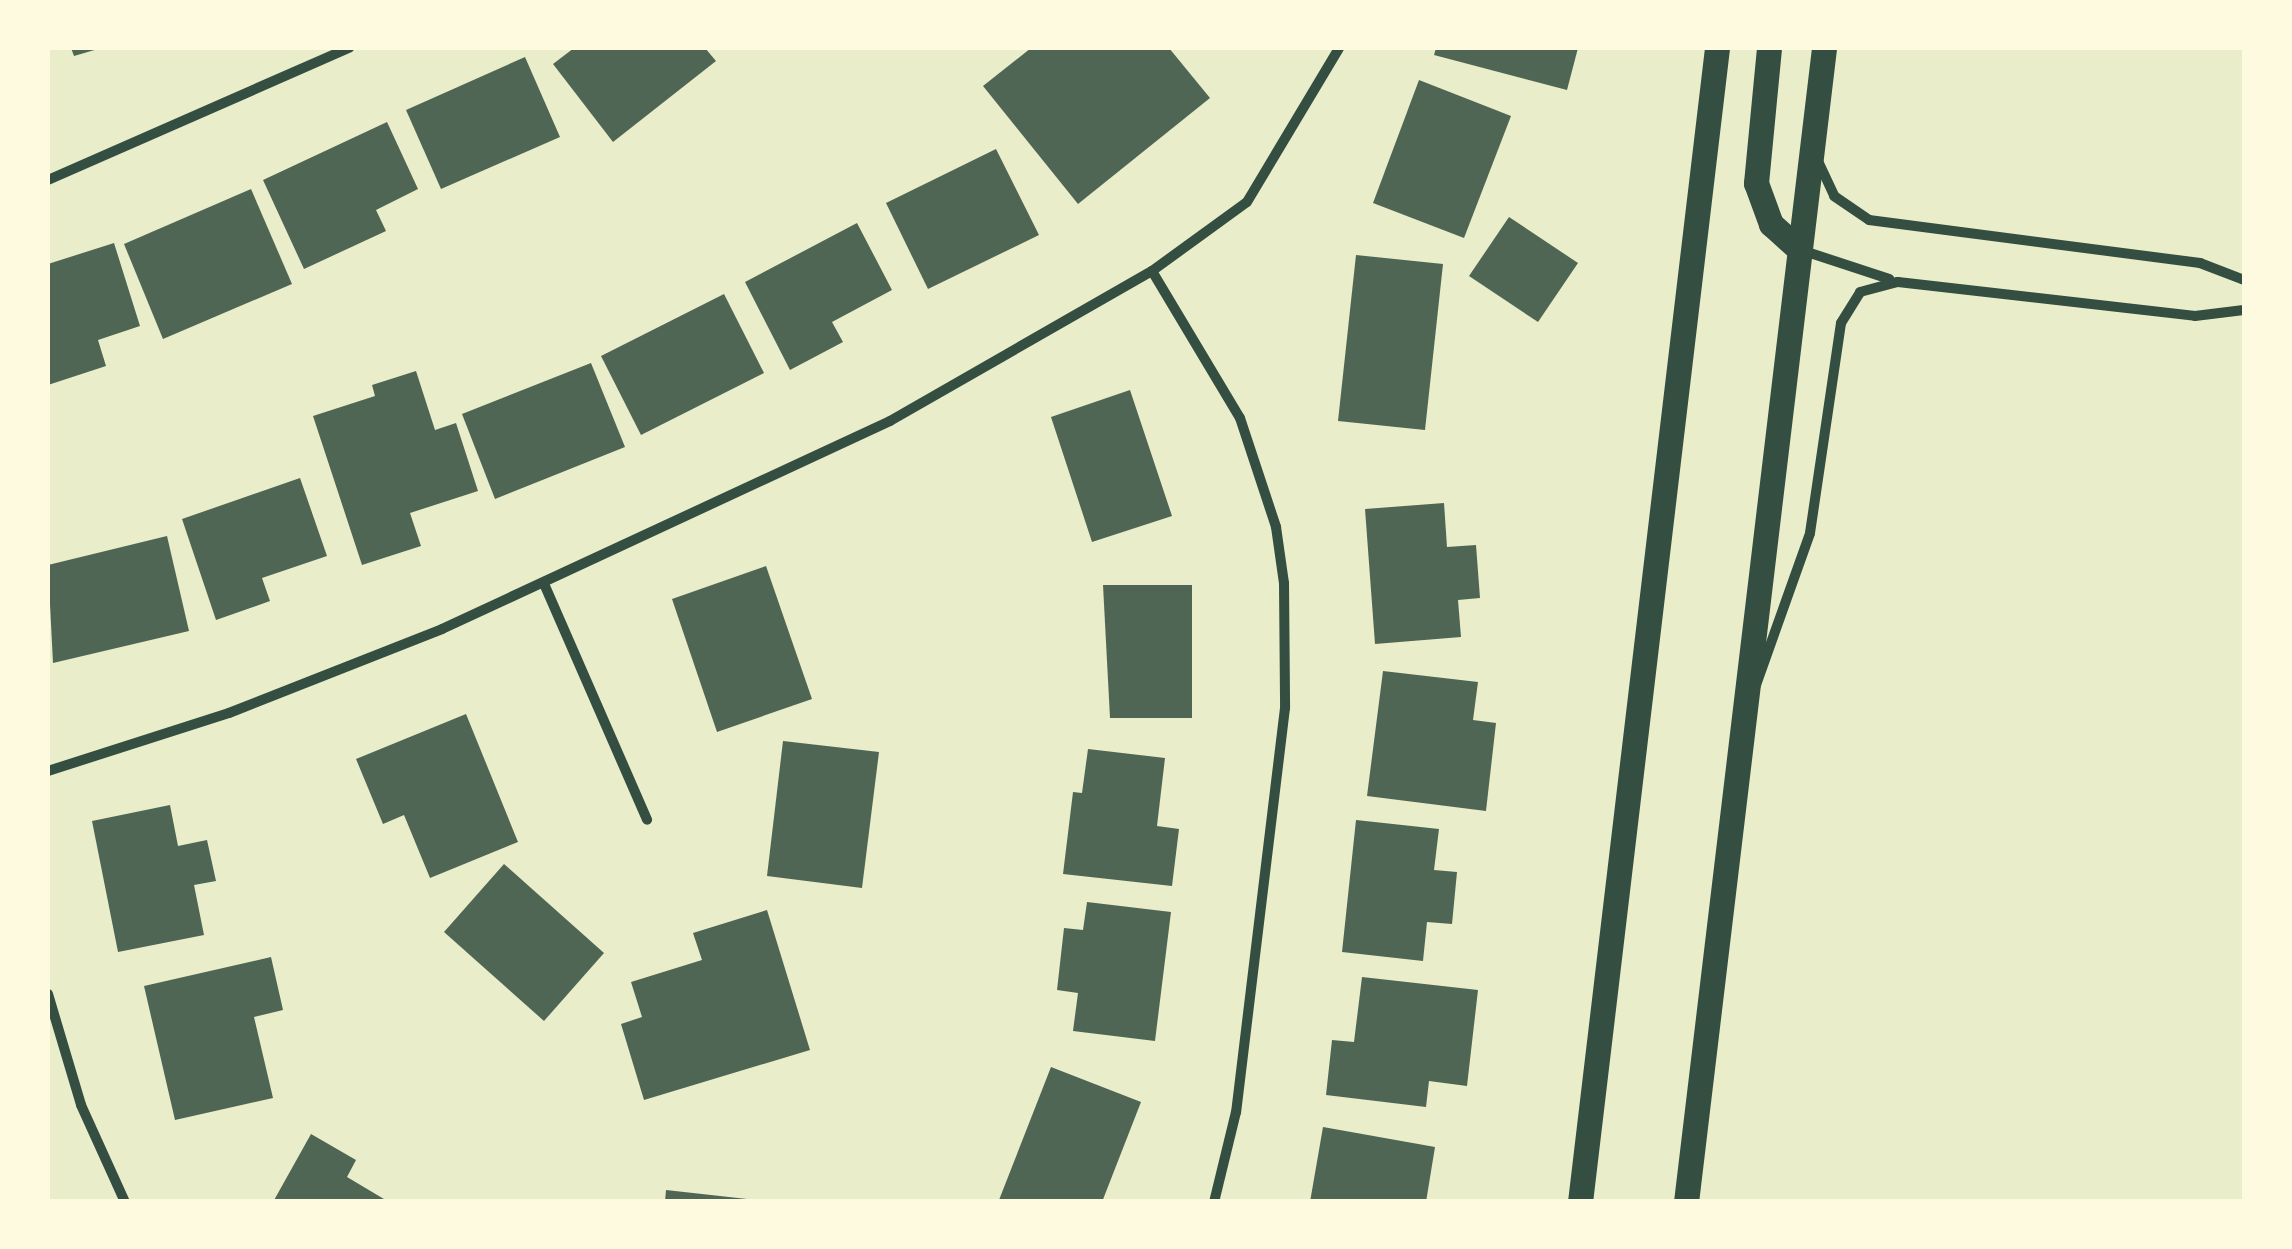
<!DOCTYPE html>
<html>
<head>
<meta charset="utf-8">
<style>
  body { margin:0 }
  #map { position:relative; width:2292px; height:1249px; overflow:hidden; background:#e9edc9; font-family:"Varela Round",sans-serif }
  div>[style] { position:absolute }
  .building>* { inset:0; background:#4f6655 }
  .minor>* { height:10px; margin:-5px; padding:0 5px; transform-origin:5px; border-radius:5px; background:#344e41 }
  .primary>* { height:25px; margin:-12.5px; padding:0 12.5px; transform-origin:12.5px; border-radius:12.5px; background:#344e41 }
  span { translate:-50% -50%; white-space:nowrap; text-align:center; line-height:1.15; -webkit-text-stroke:10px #fefae0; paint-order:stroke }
  .frame { position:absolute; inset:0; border:50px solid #fefae0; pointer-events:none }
</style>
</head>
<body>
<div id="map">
  <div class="building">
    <i style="clip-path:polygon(71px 48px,98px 48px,98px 49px,74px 56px)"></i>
    <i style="clip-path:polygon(574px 48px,705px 48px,716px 61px,613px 142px,553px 64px)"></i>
    <i style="clip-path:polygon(1031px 48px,1169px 48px,1210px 98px,1078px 204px,983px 86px)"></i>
    <i style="clip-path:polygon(1436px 48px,1578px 48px,1567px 90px,1434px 55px)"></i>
    <i style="clip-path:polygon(525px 57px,560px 137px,441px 189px,406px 110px)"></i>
    <i style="clip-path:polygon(1419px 80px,1511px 116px,1464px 238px,1373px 203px)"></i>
    <i style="clip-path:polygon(387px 122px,418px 189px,376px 210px,386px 231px,304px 269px,263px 180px)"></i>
    <i style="clip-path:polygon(996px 149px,1039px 235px,928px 289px,886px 203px)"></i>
    <i style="clip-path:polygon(251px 189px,292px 284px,163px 339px,124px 244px)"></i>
    <i style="clip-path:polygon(1509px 217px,1578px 263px,1538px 322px,1469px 276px)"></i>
    <i style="clip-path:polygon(857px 223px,892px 290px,832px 322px,843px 342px,790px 370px,745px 282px)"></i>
    <i style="clip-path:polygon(114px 243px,140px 326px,98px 340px,106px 366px,48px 385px,48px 264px)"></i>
    <i style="clip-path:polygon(1356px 255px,1443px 264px,1425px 430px,1338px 421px)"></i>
    <i style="clip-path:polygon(724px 294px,764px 373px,641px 435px,601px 356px)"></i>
    <i style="clip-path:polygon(591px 363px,625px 447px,495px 499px,462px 414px)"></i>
    <i style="clip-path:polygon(416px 371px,435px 430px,456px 423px,478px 491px,410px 513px,421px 546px,362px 565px,313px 416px,375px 396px,372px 385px)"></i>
    <i style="clip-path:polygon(1130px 390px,1172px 516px,1092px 542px,1051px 417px)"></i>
    <i style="clip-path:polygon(300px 478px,327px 556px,262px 578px,270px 601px,216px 620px,182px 519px)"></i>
    <i style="clip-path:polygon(1444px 503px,1447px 547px,1476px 545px,1480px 598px,1458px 600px,1461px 637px,1375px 644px,1365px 509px)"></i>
    <i style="clip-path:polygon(167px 536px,189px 631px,53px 663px,48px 565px)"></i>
    <i style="clip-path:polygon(766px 566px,812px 699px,717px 732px,672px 599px)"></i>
    <i style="clip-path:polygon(1103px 585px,1192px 585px,1192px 718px,1110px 718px)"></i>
    <i style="clip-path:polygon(1383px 671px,1478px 682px,1473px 720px,1496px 723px,1486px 811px,1367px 796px)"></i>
    <i style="clip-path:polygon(466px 714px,518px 842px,430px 878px,404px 815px,383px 824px,356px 759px)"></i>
    <i style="clip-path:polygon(783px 741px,879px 752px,862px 888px,767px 876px)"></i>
    <i style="clip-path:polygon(1088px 749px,1165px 758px,1157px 826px,1179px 829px,1172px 886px,1063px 874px,1073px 792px,1082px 793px)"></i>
    <i style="clip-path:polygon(170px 805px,178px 846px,207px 840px,216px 881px,194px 885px,204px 935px,118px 952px,92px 821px)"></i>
    <i style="clip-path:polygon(1356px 820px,1439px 829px,1434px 870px,1457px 872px,1452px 924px,1427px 922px,1423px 961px,1342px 952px)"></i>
    <i style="clip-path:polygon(504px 864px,604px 953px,544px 1021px,444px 932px)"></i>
    <i style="clip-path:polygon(1087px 902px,1171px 912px,1155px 1041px,1073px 1031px,1078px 993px,1057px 990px,1064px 928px,1083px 930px)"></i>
    <i style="clip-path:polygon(767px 910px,810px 1050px,644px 1100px,621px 1024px,642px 1017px,631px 982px,702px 960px,693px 933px)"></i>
    <i style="clip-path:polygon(271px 957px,283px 1010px,254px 1017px,273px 1098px,175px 1120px,144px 986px)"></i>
    <i style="clip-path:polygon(1362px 977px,1478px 990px,1467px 1086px,1429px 1081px,1426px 1107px,1326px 1095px,1332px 1040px,1354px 1042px)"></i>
    <i style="clip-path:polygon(1051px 1067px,1141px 1102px,1102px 1202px,999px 1200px)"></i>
    <i style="clip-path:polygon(1323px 1127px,1435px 1147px,1426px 1202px,1310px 1202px)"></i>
    <i style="clip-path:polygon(311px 1134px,356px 1160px,347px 1177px,389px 1202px,273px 1202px)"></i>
    <i style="clip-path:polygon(666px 1190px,747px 1199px,747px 1202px,665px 1202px)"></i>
  </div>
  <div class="minor">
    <i style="left:1818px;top:161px;width:38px;rotate:65deg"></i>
    <i style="left:1834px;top:196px;width:42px;rotate:34.4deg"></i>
    <i style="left:1869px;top:220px;width:334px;rotate:7.4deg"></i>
    <i style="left:2200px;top:263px;width:47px;rotate:21.1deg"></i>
    <i style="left:48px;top:180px;width:329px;rotate:-23.7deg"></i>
    <i style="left:1801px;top:250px;width:93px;rotate:18.2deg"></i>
    <i style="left:1152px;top:271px;width:171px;rotate:59.1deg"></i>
    <i style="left:1240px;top:418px;width:115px;rotate:71.7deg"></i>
    <i style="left:1276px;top:527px;width:57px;rotate:81.9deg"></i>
    <i style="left:1284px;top:583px;width:125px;rotate:89.5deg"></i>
    <i style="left:1285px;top:708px;width:407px;rotate:96.9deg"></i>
    <i style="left:1236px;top:1112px;width:93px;rotate:103.7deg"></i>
    <i style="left:545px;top:586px;width:255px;rotate:66.4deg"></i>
    <i style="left:1756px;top:685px;width:161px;rotate:-70.4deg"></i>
    <i style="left:1810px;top:533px;width:212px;rotate:-81.6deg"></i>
    <i style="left:1841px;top:323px;width:36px;rotate:-58deg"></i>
    <i style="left:1860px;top:292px;width:39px;rotate:-15deg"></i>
    <i style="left:1898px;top:282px;width:299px;rotate:6.5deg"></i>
    <i style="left:2195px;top:316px;width:49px;rotate:-7deg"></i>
    <i style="left:48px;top:771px;width:190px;rotate:-17.8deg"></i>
    <i style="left:229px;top:713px;width:229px;rotate:-21.5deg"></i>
    <i style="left:442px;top:629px;width:494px;rotate:-24.9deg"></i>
    <i style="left:890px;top:421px;width:302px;rotate:-29.8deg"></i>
    <i style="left:1152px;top:271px;width:117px;rotate:-36deg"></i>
    <i style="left:1247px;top:202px;width:179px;rotate:-59.1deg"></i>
    <i style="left:48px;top:994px;width:116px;rotate:73.4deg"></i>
    <i style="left:81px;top:1105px;width:107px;rotate:65.6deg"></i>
  </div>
  <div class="primary">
    <i style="left:1769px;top:48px;width:136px;rotate:95.5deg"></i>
    <i style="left:1756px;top:183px;width:44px;rotate:69.9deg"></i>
    <i style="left:1771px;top:224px;width:39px;rotate:42deg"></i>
    <i style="left:1580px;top:1202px;width:1162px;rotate:-83.23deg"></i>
    <i style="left:1686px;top:1202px;width:1162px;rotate:-83.18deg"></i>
  </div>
  <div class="frame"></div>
</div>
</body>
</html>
